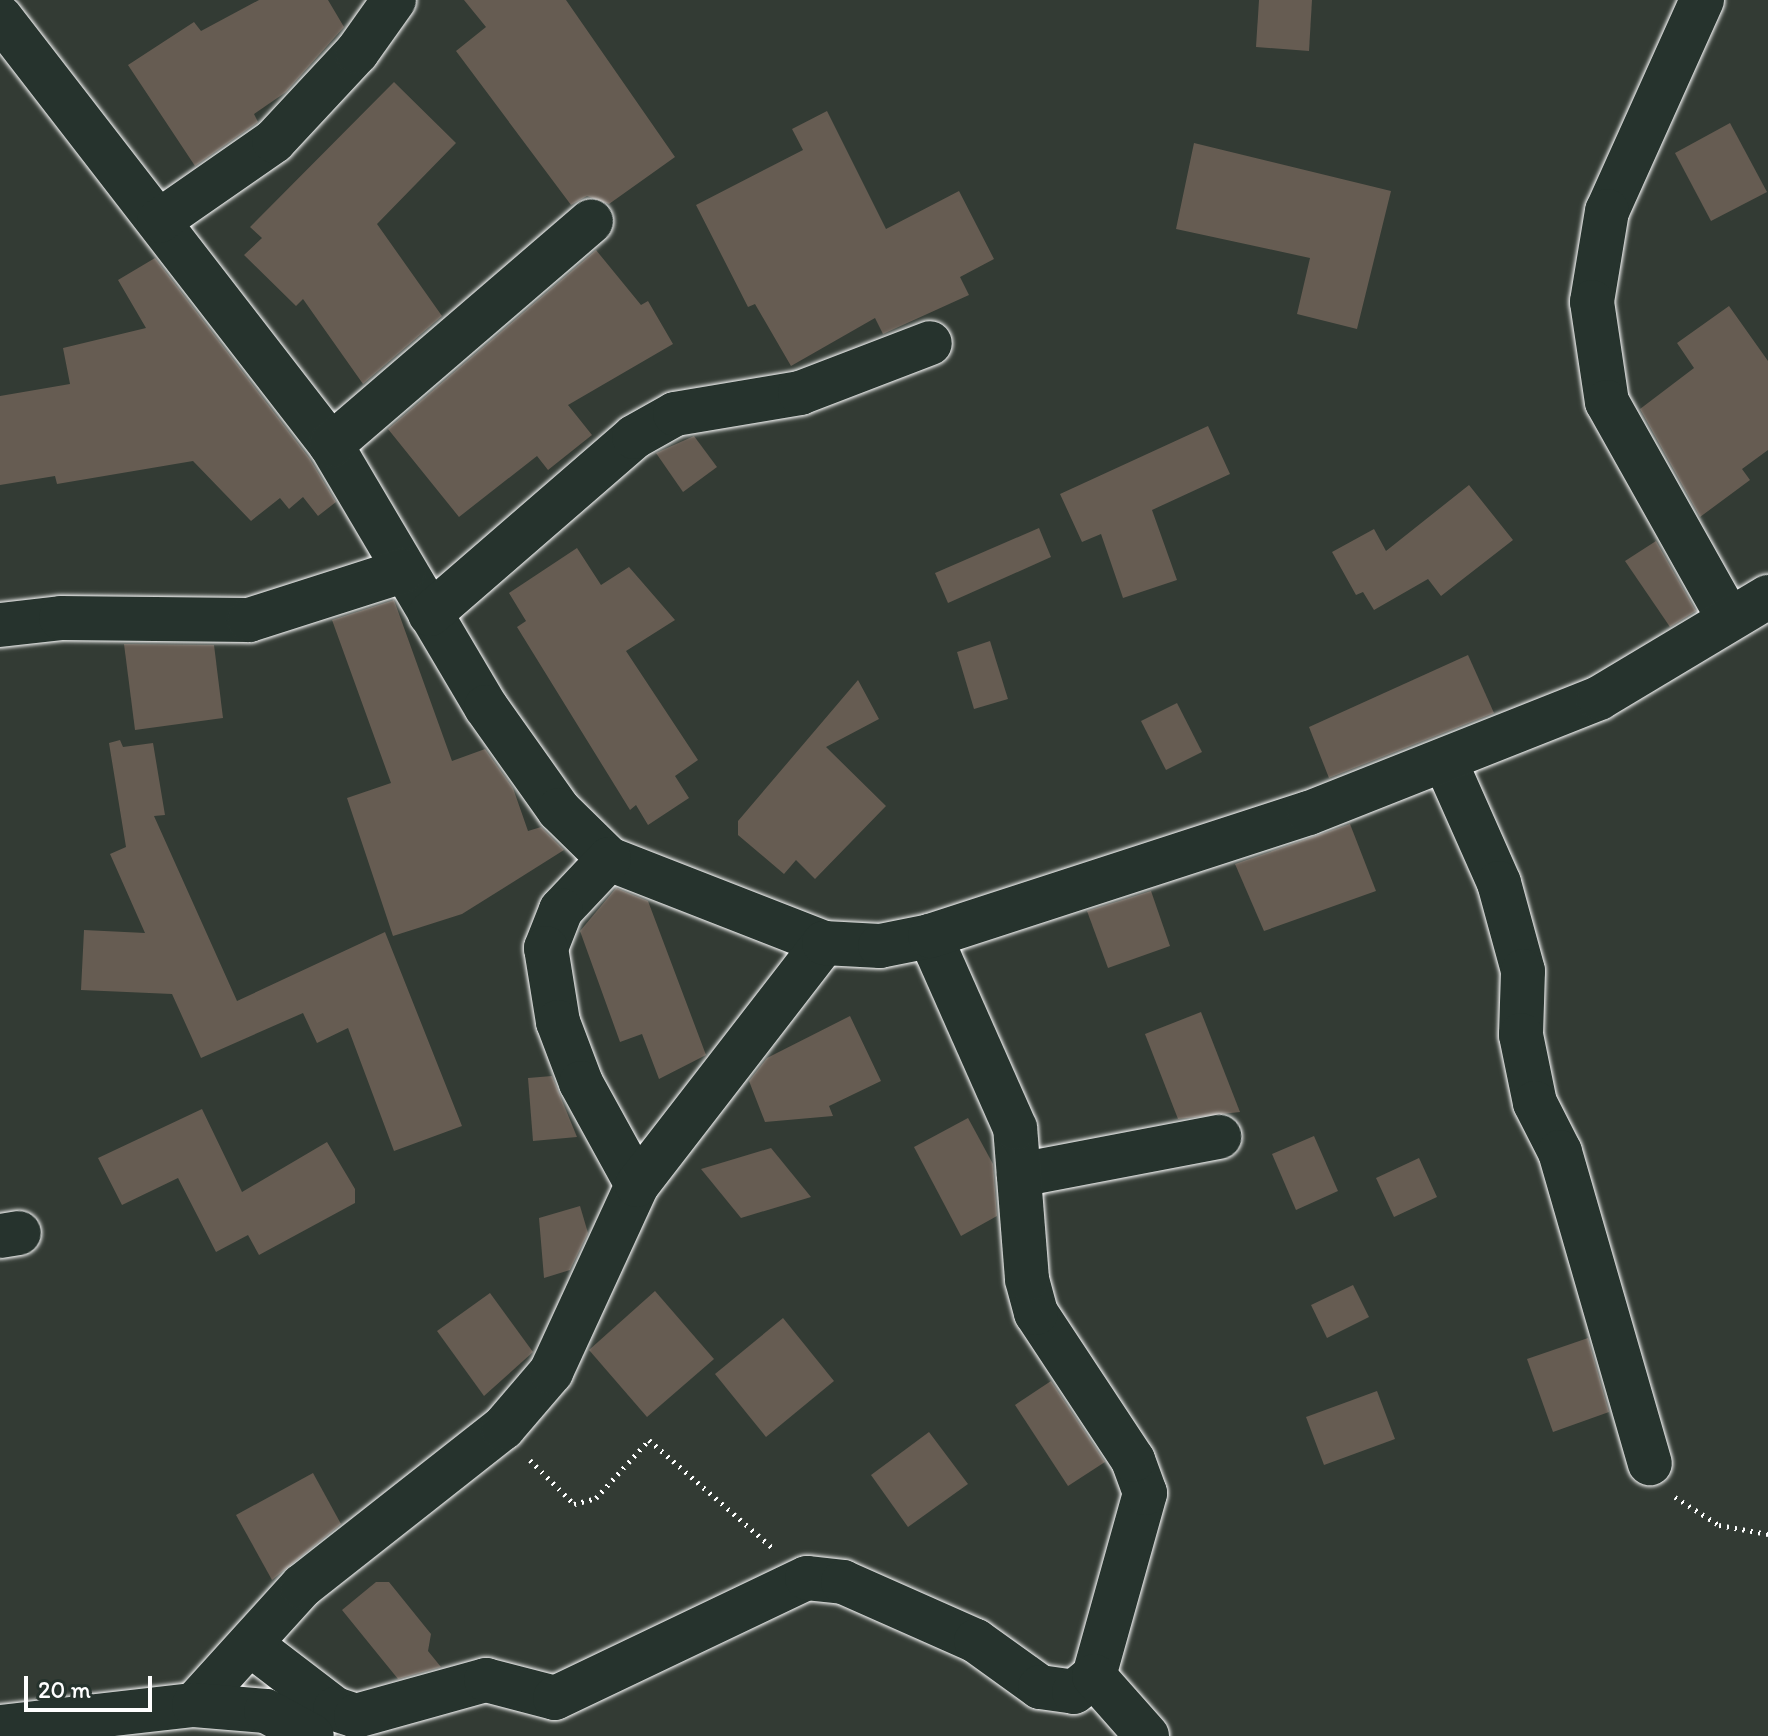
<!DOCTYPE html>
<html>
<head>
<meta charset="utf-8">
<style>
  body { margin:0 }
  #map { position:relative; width:1768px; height:1736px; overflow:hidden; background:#333b34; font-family:Itim,sans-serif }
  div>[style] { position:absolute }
  .building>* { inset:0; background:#665c52 }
  .path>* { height:5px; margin-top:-2.5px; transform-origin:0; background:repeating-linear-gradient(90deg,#fff 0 2px,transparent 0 8px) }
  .roads { filter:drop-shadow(0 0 2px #fff) drop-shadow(0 0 2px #fff) }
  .street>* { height:44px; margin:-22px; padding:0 22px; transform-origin:22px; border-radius:22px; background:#26332d }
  span { translate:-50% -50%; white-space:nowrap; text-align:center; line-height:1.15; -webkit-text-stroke:8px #26332d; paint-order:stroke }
  .scale { position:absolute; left:24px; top:1676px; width:128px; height:36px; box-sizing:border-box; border:4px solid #fff; border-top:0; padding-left:10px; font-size:24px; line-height:28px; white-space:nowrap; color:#fff; -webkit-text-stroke:6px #26332d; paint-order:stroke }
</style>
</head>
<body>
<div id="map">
  <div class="building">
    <i style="clip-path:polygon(259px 0,328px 0,344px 27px,286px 92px,254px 114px,258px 122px,195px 166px,128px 65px,194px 22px,201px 31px)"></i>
    <i style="clip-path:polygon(464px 0,566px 0,675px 157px,609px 204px,587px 196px,571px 205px,456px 51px,486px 27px)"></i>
    <i style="clip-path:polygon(1259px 0,1312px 0,1309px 51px,1256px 47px)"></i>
    <i style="clip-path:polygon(394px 82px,456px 143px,377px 224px,442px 316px,363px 384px,303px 299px,296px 306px,244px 255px,262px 238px,250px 227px)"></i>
    <i style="clip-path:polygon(827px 111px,886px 229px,959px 191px,994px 259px,960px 277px,969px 295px,883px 334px,875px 318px,791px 366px,755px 304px,748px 307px,696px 205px,803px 150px,792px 129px)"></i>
    <i style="clip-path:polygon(1730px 123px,1767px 192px,1711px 221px,1675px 153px)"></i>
    <i style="clip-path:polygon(1194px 143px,1391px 191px,1357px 329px,1297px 314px,1310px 258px,1176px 229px)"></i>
    <i style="clip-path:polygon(596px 250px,641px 305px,648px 301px,673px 344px,568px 405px,592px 435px,548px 470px,537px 456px,459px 517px,388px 429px)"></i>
    <i style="clip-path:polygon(155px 258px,310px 459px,336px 502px,318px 516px,303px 497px,289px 509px,280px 498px,251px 521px,193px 461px,57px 484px,55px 476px,0 485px,0 396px,70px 384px,63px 348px,146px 328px,118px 280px)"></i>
    <i style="clip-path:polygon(1729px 306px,1768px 361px,1768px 450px,1742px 469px,1750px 480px,1700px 517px,1640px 409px,1694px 368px,1677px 343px)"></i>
    <i style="clip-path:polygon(1208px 426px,1230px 474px,1152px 510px,1177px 580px,1123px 598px,1101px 534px,1082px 542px,1060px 494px)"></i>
    <i style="clip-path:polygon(694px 436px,717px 467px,683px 492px,656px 453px)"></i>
    <i style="clip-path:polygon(1469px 485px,1513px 540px,1441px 596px,1428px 579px,1374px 610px,1363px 592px,1356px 595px,1332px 552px,1374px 529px,1386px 551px)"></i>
    <i style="clip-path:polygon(1039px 528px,1051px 557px,948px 603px,935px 573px)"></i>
    <i style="clip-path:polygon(1656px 541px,1696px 611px,1670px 627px,1625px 561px)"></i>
    <i style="clip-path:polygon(577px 548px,601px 585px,629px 567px,675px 620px,626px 651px,698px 760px,675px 776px,689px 798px,648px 825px,636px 805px,630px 810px,517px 627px,526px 621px,509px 593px)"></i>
    <i style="clip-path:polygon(394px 600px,452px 761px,485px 749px,513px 788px,528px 831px,541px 827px,564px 850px,462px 914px,393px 936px,347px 798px,391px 783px,332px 620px)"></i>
    <i style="clip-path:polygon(990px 641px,1008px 699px,974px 709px,957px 652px)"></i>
    <i style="clip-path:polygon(124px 644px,214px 645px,223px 718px,135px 730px)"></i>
    <i style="clip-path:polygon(1468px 655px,1494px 713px,1329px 778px,1309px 727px)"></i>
    <i style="clip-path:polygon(858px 680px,879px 719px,826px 747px,886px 806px,815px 879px,796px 860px,784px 874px,738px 835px,738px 821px)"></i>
    <i style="clip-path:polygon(1177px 703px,1202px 752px,1166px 770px,1141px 721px)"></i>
    <i style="clip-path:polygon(120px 740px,123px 747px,153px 743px,165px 815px,154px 816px,237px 1001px,385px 932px,462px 1126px,394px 1151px,348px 1028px,317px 1043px,303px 1013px,201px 1058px,172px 994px,81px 990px,84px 930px,145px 933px,110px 854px,126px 847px,109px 743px)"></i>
    <i style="clip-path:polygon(1350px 824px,1376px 891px,1264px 931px,1235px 864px)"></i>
    <i style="clip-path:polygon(616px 888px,648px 901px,706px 1055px,659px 1079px,642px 1034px,620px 1042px,580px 931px)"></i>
    <i style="clip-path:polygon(1151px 891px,1170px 946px,1108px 968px,1087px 911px)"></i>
    <i style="clip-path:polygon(1201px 1012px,1240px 1112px,1178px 1119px,1145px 1034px)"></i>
    <i style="clip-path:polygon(850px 1016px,881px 1081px,829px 1106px,833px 1116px,765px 1122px,749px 1081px,767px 1058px)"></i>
    <i style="clip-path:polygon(552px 1076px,577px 1137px,533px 1141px,528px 1078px)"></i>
    <i style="clip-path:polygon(202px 1109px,242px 1192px,327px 1142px,355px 1189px,355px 1203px,259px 1255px,248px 1235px,216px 1252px,178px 1178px,122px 1205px,98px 1158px)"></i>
    <i style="clip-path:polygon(968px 1118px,993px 1164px,997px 1216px,961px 1236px,914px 1147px)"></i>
    <i style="clip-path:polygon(1314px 1136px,1338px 1191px,1296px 1210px,1272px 1154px)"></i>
    <i style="clip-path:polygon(771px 1148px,811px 1197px,741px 1218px,701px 1169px)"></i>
    <i style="clip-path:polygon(1419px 1158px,1437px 1197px,1394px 1217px,1376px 1178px)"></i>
    <i style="clip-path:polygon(580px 1206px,588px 1233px,570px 1270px,544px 1278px,539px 1218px)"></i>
    <i style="clip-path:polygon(1353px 1285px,1369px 1317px,1327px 1338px,1311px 1305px)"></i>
    <i style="clip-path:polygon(655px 1291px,714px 1359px,647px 1417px,589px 1350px)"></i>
    <i style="clip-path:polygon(490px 1293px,533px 1352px,484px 1396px,437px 1331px)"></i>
    <i style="clip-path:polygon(783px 1318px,834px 1381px,766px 1437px,715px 1374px)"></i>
    <i style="clip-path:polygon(1588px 1338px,1609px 1412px,1553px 1432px,1527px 1359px)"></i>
    <i style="clip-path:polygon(1051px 1381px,1105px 1462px,1068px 1486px,1015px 1405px)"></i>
    <i style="clip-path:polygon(1377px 1391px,1395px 1439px,1324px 1465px,1306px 1417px)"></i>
    <i style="clip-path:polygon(929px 1432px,968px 1484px,908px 1527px,871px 1475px)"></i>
    <i style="clip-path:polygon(313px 1473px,341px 1524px,272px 1580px,236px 1515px)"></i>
    <i style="clip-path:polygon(376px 1582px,389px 1582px,431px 1634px,428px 1651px,441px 1667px,398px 1679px,342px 1610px)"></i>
  </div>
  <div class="path">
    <i style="left:530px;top:1460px;width:62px;rotate:45deg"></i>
    <i style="left:574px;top:1504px;width:23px;rotate:-15deg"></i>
    <i style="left:596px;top:1498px;width:79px;rotate:-47.6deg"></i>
    <i style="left:649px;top:1440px;width:164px;rotate:41.1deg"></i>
    <i style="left:1675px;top:1497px;width:52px;rotate:32.5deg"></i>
    <i style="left:1719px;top:1525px;width:50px;rotate:10.4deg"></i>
  </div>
  <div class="roads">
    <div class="street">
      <i style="left:1702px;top:0;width:231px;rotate:114.2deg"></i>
      <i style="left:1607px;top:211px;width:92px;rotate:99.4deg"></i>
      <i style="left:1592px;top:302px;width:101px;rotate:81.5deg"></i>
      <i style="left:1607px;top:402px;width:248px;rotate:60.7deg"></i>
      <i style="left:0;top:17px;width:541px;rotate:52.28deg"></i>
      <i style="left:331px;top:445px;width:304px;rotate:59.4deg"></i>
      <i style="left:486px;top:707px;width:126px;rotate:54.7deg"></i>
      <i style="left:559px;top:810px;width:70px;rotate:44.4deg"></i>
      <i style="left:609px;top:859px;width:231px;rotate:21.3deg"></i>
      <i style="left:159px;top:221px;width:140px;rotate:-34.8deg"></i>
      <i style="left:274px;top:141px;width:122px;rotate:-47deg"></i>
      <i style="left:357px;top:52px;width:64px;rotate:-54.6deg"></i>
      <i style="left:331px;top:445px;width:343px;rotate:-40.7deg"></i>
      <i style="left:430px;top:614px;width:270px;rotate:-40.9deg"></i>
      <i style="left:634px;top:437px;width:47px;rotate:-29.3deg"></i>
      <i style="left:675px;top:414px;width:127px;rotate:-9.5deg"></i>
      <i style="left:800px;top:393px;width:139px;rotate:-21deg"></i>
      <i style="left:0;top:625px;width:61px;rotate:-6.5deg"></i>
      <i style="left:61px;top:618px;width:188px;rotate:0.6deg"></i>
      <i style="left:249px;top:620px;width:162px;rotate:-17.7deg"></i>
      <i style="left:1445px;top:761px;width:133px;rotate:66.1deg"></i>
      <i style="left:1499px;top:883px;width:91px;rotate:74.7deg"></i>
      <i style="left:1523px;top:971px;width:64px;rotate:91.8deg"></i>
      <i style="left:1521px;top:1035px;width:69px;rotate:78.4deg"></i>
      <i style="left:1535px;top:1103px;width:55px;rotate:63deg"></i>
      <i style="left:1560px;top:1152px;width:324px;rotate:73.9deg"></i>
      <i style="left:609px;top:859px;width:70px;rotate:133.3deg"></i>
      <i style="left:561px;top:910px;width:41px;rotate:111.5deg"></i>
      <i style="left:546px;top:948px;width:75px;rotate:80.8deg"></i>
      <i style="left:558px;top:1022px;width:65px;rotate:69.3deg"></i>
      <i style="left:581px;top:1083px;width:116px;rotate:61.2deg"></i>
      <i style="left:1019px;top:1175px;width:204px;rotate:-10.8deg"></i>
      <i style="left:0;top:1236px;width:19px;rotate:-9deg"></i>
      <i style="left:250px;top:1644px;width:107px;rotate:37.4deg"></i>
      <i style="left:335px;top:1709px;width:22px;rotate:18deg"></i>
      <i style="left:356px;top:1716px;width:135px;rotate:-15.5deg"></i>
      <i style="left:486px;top:1680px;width:71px;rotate:14.6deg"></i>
      <i style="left:555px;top:1698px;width:279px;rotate:-25.5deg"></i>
      <i style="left:807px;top:1578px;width:36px;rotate:6deg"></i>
      <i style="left:843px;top:1582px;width:145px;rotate:23.9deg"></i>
      <i style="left:976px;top:1641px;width:79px;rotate:35.7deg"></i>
      <i style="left:1040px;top:1687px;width:34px;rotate:8deg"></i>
      <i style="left:1074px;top:1692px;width:26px;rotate:-39deg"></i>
      <i style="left:1094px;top:1676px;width:190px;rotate:-74.4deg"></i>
      <i style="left:1145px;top:1493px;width:35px;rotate:-110deg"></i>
      <i style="left:1133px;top:1460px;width:176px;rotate:-123.4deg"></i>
      <i style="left:1036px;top:1313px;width:35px;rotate:-105deg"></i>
      <i style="left:1027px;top:1279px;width:151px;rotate:-94.5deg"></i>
      <i style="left:1015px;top:1128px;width:210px;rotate:-113.9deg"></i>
      <i style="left:1094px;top:1676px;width:80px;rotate:48.5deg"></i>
      <i style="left:194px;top:1705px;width:161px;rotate:-47.8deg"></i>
      <i style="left:302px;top:1586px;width:256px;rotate:-38.2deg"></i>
      <i style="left:503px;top:1428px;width:74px;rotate:-49.4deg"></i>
      <i style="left:551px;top:1372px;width:206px;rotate:-65.3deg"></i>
      <i style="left:637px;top:1185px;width:306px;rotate:-52.3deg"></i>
      <i style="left:824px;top:943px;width:56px;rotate:3.1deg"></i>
      <i style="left:880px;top:946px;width:51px;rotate:-11.3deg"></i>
      <i style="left:930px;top:936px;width:398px;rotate:-18deg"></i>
      <i style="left:1309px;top:813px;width:312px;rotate:-21.6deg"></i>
      <i style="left:1599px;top:698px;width:197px;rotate:-30.9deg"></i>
      <i style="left:0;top:1727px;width:195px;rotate:-6.5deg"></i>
      <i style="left:194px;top:1705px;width:72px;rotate:4.8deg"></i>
      <i style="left:266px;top:1711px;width:52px;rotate:28.5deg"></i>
    </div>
  </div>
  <div class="scale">20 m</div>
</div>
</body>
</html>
